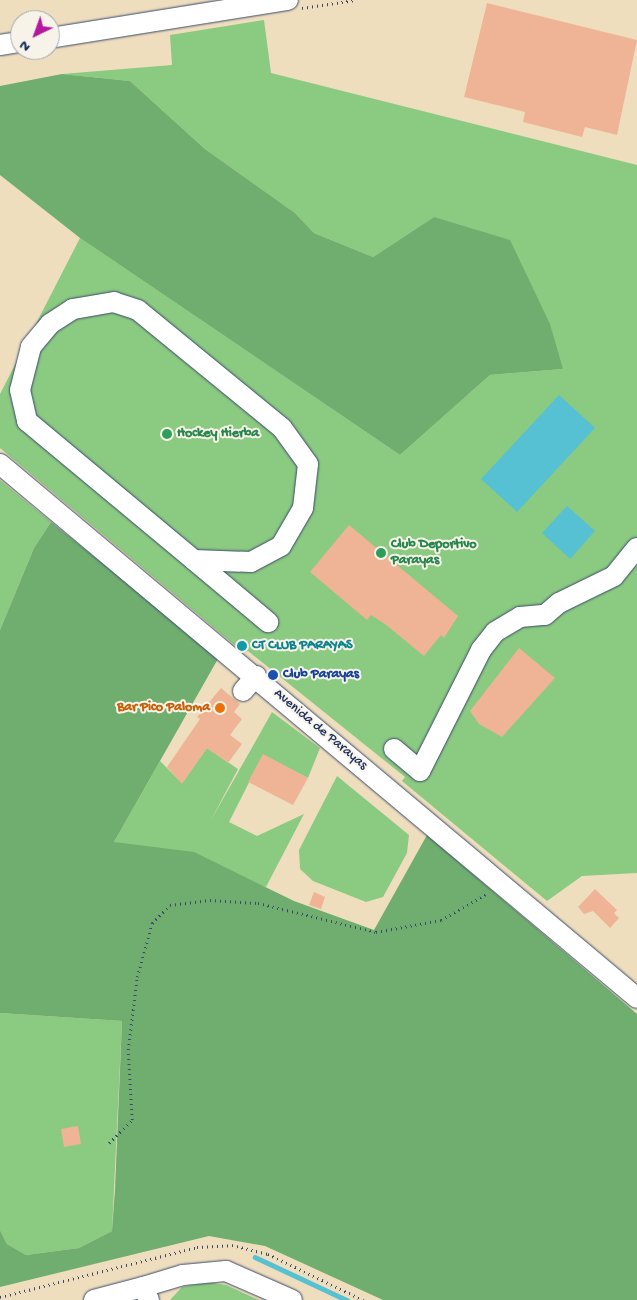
<!DOCTYPE html>
<html>
<head>
<meta charset="utf-8">
<style>
  body { margin:0 }
  #map { position:relative; width:637px; height:1300px; overflow:hidden; background:#eedebe; font-family:"Gochi Hand",sans-serif }
  div>[style] { position:absolute }
  .green>* { inset:0; background:#8bca81 }
  .forest>* { inset:0; background:#70ae6f }
  .water>* { inset:0; background:#56c1d2 }
  .stream>* { height:4.5px; margin:-2.25px; padding:0 2.25px; transform-origin:2.25px; border-radius:2.25px; background:#56c1d2 }
  .building>* { inset:0; background:#eeb495 }
  .path>* { height:2.5px; margin-top:-1.25px; transform-origin:0; background:repeating-linear-gradient(90deg,#3b496c 0 1px,transparent 0 5px) }
  .roads { filter:drop-shadow(0 0 1px #3b496c) drop-shadow(0 0 1px #3b496c) }
  .minor>* { height:20px; margin:-10px; padding:0 10px; transform-origin:10px; border-radius:10px; background:#fff }
  .dots>* { width:14px; height:14px; translate:-50% -50%; box-sizing:border-box; border:2px solid #f7f3e8; border-radius:50% }
  span { translate:-50% -50%; white-space:nowrap; text-align:center; line-height:1.15; -webkit-text-stroke:4px #f7f3e8; paint-order:stroke }
  .leisure-label { font-size:14px; color:#27864d; font-weight:700 }
  .left { translate:0 -50%; text-align:left }
  .culture-label { font-size:14px; color:#0d838f; font-weight:700 }
  .transit-label { font-size:14px; color:#164399; font-weight:700 }
  .food-label { font-size:14px; color:#c56008; font-weight:700 }
  .right { translate:-100% -50%; text-align:right }
  .street-label { font-size:14px; color:#1b2f5e }
  .north { position:absolute; left:10px; top:10px; width:50px; height:50px; box-sizing:border-box; background:#f7f3e8; border:1px solid #9fa5b1; border-radius:50%; rotate:222deg; font-size:14px; font-weight:700; line-height:20px; text-align:center; color:#1b2f5e }
  .north::after { content:''; display:block; margin:auto; width:18px; height:22px; background:#b5179e; clip-path:polygon(50% 0,100% 100%,50% 72%,0 100%) }
</style>
</head>
<body>
<div id="map">
  <div class="green">
    <i style="clip-path:polygon(264px 20px,271px 73px,637px 165px,637px 873px,582px 876px,547px 901px,402px 781px,405px 777px,248px 651px,244px 653px,0 448px,0 394px,80px 238px,400px 455px,490px 375px,563px 369px,434px 217px,373px 257px,314px 233px,295px 213px,205px 149px,130px 81px,62px 74px,172px 65px,170px 35px)"></i>
    <i style="clip-path:polygon(0 480px,51px 522px,34px 548px,0 630px)"></i>
    <i style="clip-path:polygon(272px 712px,320px 748px,308px 778px,263px 755px,229px 822px,257px 836px,304px 814px,266px 887px,114px 842px,160px 761px,182px 783px,207px 748px,238px 769px,210px 822px)"></i>
    <i style="clip-path:polygon(337px 776px,409px 835px,407px 853px,383px 897px,366px 902px,313px 881px,300px 869px,299px 850px)"></i>
    <i style="clip-path:polygon(0 1013px,122px 1021px,112px 1231px,79px 1248px,26px 1255px,7px 1244px,0 1230px)"></i>
    <i style="clip-path:polygon(208px 1282px,226px 1285px,259px 1300px,170px 1300px,182px 1287px)"></i>
  </div>
  <div class="forest">
    <i style="clip-path:polygon(62px 74px,130px 81px,205px 149px,295px 213px,314px 233px,373px 257px,434px 217px,510px 240px,550px 324px,563px 369px,490px 375px,400px 455px,80px 238px,0 175px,0 86px)"></i>
    <i style="clip-path:polygon(51px 522px,219px 657px,114px 842px,194px 852px,294px 901px,374px 930px,427px 835px,637px 1014px,637px 1300px,383px 1300px,265px 1246px,209px 1236px,0 1287px,0 1230px,7px 1244px,26px 1255px,79px 1248px,112px 1231px,115px 1189px,122px 1021px,0 1013px,0 630px,34px 548px)"></i>
  </div>
  <div class="water">
    <i style="clip-path:polygon(559px 395px,595px 428px,517px 512px,481px 479px)"></i>
    <i style="clip-path:polygon(567px 506px,595px 531px,570px 559px,542px 533px)"></i>
  </div>
  <div class="stream">
    <i style="left:255px;top:1257px;width:102px;rotate:25.1deg"></i>
  </div>
  <div class="building">
    <i style="clip-path:polygon(487px 3px,637px 40px,617px 135px,585px 127px,582px 137px,523px 122px,525px 112px,464px 97px)"></i>
    <i style="clip-path:polygon(349px 525px,458px 616px,444px 638px,441px 635px,424px 656px,385px 624px,371px 615px,367px 620px,310px 572px)"></i>
    <i style="clip-path:polygon(519px 648px,555px 678px,502px 737px,479px 724px,470px 711px)"></i>
    <i style="clip-path:polygon(221px 688px,240px 704px,234px 712px,242px 719px,230px 735px,242px 744px,228px 763px,207px 748px,182px 784px,167px 767px,200px 719px,197px 717px)"></i>
    <i style="clip-path:polygon(263px 754px,308px 778px,293px 805px,248px 782px)"></i>
    <i style="clip-path:polygon(595px 889px,617px 910px,614px 913px,619px 918px,610px 928px,593px 911px,584px 914px,578px 907px)"></i>
    <i style="clip-path:polygon(314px 892px,325px 897px,321px 909px,309px 905px)"></i>
    <i style="clip-path:polygon(78px 1126px,81px 1144px,64px 1147px,61px 1129px)"></i>
  </div>
  <div class="path">
    <i style="left:302px;top:8px;width:54px;rotate:-8.6deg"></i>
    <i style="left:109px;top:1143px;width:33px;rotate:-45deg"></i>
    <i style="left:132px;top:1120px;width:70px;rotate:-93.3deg"></i>
    <i style="left:128px;top:1050px;width:74px;rotate:-83deg"></i>
    <i style="left:137px;top:977px;width:56px;rotate:-74.5deg"></i>
    <i style="left:152px;top:923px;width:25px;rotate:-45deg"></i>
    <i style="left:170px;top:905px;width:40px;rotate:-7.1deg"></i>
    <i style="left:210px;top:900px;width:48px;rotate:3.6deg"></i>
    <i style="left:258px;top:903px;width:122px;rotate:13.8deg"></i>
    <i style="left:376px;top:932px;width:66px;rotate:-10.5deg"></i>
    <i style="left:441px;top:920px;width:54px;rotate:-29.9deg"></i>
    <i style="left:0;top:1297px;width:203px;rotate:-14.2deg"></i>
    <i style="left:197px;top:1247px;width:35px;rotate:-3deg"></i>
    <i style="left:232px;top:1245px;width:37px;rotate:14deg"></i>
    <i style="left:268px;top:1254px;width:106px;rotate:25.8deg"></i>
  </div>
  <div class="roads">
    <div class="minor">
      <i style="left:50px;top:38px;width:241px;rotate:-9.1deg"></i>
      <i style="left:0;top:45px;width:20px;rotate:-9deg"></i>
      <i style="left:0;top:464px;width:831px;rotate:39.97deg"></i>
      <i style="left:194px;top:560px;width:57px;rotate:2deg"></i>
      <i style="left:251px;top:562px;width:34px;rotate:-28deg"></i>
      <i style="left:281px;top:546px;width:44px;rotate:-59.9deg"></i>
      <i style="left:303px;top:508px;width:44px;rotate:-83.5deg"></i>
      <i style="left:308px;top:464px;width:44px;rotate:-125.8deg"></i>
      <i style="left:282px;top:428px;width:186px;rotate:-140.7deg"></i>
      <i style="left:138px;top:310px;width:25px;rotate:-162deg"></i>
      <i style="left:114px;top:302px;width:42px;rotate:170.3deg"></i>
      <i style="left:73px;top:309px;width:27px;rotate:147deg"></i>
      <i style="left:50px;top:324px;width:30px;rotate:130deg"></i>
      <i style="left:31px;top:347px;width:44px;rotate:104.3deg"></i>
      <i style="left:20px;top:390px;width:32px;rotate:77deg"></i>
      <i style="left:27px;top:421px;width:217px;rotate:39.8deg"></i>
      <i style="left:194px;top:560px;width:97px;rotate:40deg"></i>
      <i style="left:243px;top:691px;width:20px;rotate:-49deg"></i>
      <i style="left:394px;top:749px;width:34px;rotate:40deg"></i>
      <i style="left:420px;top:771px;width:136px;rotate:-63.2deg"></i>
      <i style="left:481px;top:650px;width:23px;rotate:-52deg"></i>
      <i style="left:495px;top:632px;width:29px;rotate:-31deg"></i>
      <i style="left:520px;top:617px;width:25px;rotate:-5deg"></i>
      <i style="left:545px;top:615px;width:18px;rotate:-41deg"></i>
      <i style="left:559px;top:603px;width:61px;rotate:-26.1deg"></i>
      <i style="left:614px;top:576px;width:36px;rotate:-51deg"></i>
      <i style="left:94px;top:1300px;width:51px;rotate:-14.9deg"></i>
      <i style="left:149px;top:1300px;width:14px;rotate:-115deg"></i>
      <i style="left:143px;top:1287px;width:42px;rotate:-16.7deg"></i>
      <i style="left:183px;top:1275px;width:43px;rotate:-5.3deg"></i>
      <i style="left:226px;top:1271px;width:72px;rotate:23.7deg"></i>
    </div>
  </div>
  <div class="dots">
    <i style="left:167px;top:434px;background:#2e9e5b"></i>
    <i style="left:381px;top:553px;background:#2e9e5b"></i>
    <i style="left:242px;top:646px;background:#0f9aa8"></i>
    <i style="left:273px;top:675px;background:#1a4fb4"></i>
    <i style="left:220px;top:708px;background:#e8710a"></i>
  </div>
  <div class="leisure-label">
    <span class="left" style="left:177px;top:434px">Hockey Hierba</span>
    <span class="left" style="left:391px;top:553px">Club Deportivo<br>Parayas</span>
  </div>
  <div class="culture-label">
    <span class="left" style="left:252px;top:646px">CT CLUB PARAYAS</span>
  </div>
  <div class="transit-label">
    <span class="left" style="left:283px;top:675px">Club Parayas</span>
  </div>
  <div class="food-label">
    <span class="right" style="left:210px;top:708px">Bar Pico Paloma</span>
  </div>
  <div class="street-label">
    <span style="left:320px;top:730px;rotate:40deg">Avenida de Parayas</span>
  </div>
  <div class="north">N</div>
</div>
</body>
</html>
